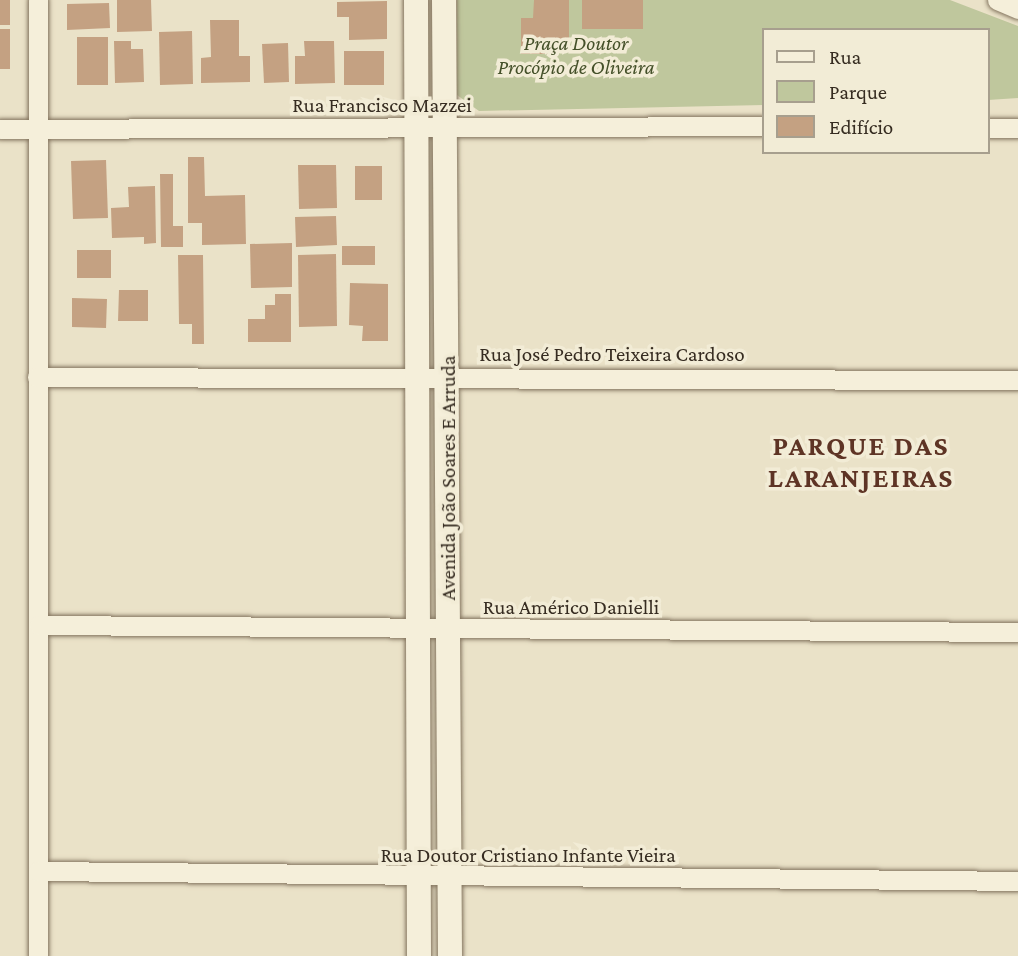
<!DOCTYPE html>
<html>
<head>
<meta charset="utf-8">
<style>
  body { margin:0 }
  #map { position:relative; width:1018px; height:956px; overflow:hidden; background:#eae2c8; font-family:"Crimson Pro",serif }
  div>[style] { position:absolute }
  .green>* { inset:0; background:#bfc79d }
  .building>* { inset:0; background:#c4a182 }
  .roads { filter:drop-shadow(0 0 2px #84755f) drop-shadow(0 0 2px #84755f) }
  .minor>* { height:19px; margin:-9.5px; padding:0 9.5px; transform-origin:9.5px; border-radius:9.5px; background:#f5efda }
  .tertiary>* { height:24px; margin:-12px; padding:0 12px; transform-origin:12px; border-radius:12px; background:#f5efda }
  span { translate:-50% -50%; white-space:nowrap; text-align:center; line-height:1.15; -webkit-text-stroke:7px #f2ecd6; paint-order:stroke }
  .park-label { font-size:21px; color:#445029; font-style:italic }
  .street-label { font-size:21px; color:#362c21 }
  .district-label { font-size:28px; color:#5e3425; font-weight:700; letter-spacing:2px }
  .legend { position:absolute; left:762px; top:28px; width:228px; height:126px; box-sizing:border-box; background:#f2ecd6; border:2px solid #a79f8e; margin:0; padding:9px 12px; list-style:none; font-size:21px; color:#362c21 }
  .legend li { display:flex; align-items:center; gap:14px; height:35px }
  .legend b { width:35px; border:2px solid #a79f8e }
</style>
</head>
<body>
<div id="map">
  <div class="green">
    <i style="clip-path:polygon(457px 0,950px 0,1018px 26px,1018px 98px,988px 100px,988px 30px,764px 30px,764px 105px,479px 111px,457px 95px)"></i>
  </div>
  <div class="building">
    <i style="clip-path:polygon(0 0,10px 0,10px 25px,0 25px)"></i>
    <i style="clip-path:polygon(117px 0,151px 0,152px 31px,117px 32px)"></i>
    <i style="clip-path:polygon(534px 0,569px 0,569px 39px,554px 39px,554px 54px,521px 54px,521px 18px,533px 18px)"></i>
    <i style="clip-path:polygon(582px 0,643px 0,643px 29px,582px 29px)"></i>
    <i style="clip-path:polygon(387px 1px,387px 39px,349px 40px,349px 17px,337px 17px,337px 2px)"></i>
    <i style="clip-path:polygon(109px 3px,110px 28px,67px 30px,67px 4px)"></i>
    <i style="clip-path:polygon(210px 20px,239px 20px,239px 56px,250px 56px,250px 82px,201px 83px,201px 58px,211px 57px)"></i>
    <i style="clip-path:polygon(0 29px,10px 29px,10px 69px,0 69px)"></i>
    <i style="clip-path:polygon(192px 31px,193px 84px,160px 85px,159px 32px)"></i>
    <i style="clip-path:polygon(77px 37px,108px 37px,108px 85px,77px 85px)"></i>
    <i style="clip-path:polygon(114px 41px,131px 41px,131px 49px,143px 49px,144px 82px,115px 83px)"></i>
    <i style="clip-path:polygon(304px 41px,334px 41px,335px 83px,295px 84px,295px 56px,305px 56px)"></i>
    <i style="clip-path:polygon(288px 43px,289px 82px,264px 83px,262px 44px)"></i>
    <i style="clip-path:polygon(344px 51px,384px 51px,384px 85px,344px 85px)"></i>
    <i style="clip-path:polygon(188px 157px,204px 157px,205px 196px,245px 195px,246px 244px,202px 245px,202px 223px,188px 223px)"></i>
    <i style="clip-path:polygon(106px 160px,108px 218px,73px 219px,71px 161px)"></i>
    <i style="clip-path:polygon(298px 165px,336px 165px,337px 208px,299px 209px)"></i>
    <i style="clip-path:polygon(355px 166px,382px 166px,382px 200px,355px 200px)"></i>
    <i style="clip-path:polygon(160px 174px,173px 174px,173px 226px,183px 226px,183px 247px,161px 247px)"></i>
    <i style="clip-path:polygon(155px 186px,156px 243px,144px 244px,144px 237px,112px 238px,111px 208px,129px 207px,128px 187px)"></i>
    <i style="clip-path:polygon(336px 216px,337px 245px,296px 247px,295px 217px)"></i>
    <i style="clip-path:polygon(292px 243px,292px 287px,251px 288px,250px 244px)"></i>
    <i style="clip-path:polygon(342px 246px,375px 246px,375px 265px,342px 265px)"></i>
    <i style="clip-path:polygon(77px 250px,111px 250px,111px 278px,77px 278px)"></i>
    <i style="clip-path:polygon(336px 254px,337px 326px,299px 327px,298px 255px)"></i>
    <i style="clip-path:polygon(178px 255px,203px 255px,204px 344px,192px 344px,192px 324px,179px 324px)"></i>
    <i style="clip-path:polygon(350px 283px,388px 284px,388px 341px,362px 341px,363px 326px,349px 325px)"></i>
    <i style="clip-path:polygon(119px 290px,148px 290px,148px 321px,118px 321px)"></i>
    <i style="clip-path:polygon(275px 294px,291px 294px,291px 342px,248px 342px,248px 319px,265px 319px,265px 305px,275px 305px)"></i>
    <i style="clip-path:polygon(72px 298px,107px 299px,106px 328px,72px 327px)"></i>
  </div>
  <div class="roads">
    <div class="minor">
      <i style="left:38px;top:0;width:956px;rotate:90deg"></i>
      <i style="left:997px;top:0;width:23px;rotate:23deg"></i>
      <i style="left:988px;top:128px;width:30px"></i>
      <i style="left:0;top:129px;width:764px;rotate:-0.22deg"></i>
      <i style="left:37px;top:377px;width:981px;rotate:0.18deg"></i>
      <i style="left:39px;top:625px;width:979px;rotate:0.41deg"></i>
      <i style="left:38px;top:871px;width:980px;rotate:0.58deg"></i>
    </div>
    <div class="tertiary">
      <i style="left:416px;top:0;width:956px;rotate:89.82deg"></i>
      <i style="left:444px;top:0;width:956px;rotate:89.64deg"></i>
    </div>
  </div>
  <div class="park-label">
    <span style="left:576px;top:55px">Praça Doutor<br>Procópio de Oliveira</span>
  </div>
  <div class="street-label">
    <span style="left:382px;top:105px">Rua Francisco Mazzei</span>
    <span style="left:612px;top:354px">Rua José Pedro Teixeira Cardoso</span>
    <span style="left:448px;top:478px;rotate:-90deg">Avenida João Soares E Arruda</span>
    <span style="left:571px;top:607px">Rua Américo Danielli</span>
    <span style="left:528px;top:855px">Rua Doutor Cristiano Infante Vieira</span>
  </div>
  <div class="district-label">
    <span style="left:861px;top:462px">PARQUE DAS<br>LARANJEIRAS</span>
  </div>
  <ul class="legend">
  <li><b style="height:9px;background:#f5efda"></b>Rua</li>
  <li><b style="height:19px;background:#bfc79d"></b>Parque</li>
  <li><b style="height:19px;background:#c4a182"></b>Edifício</li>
  </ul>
</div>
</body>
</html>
